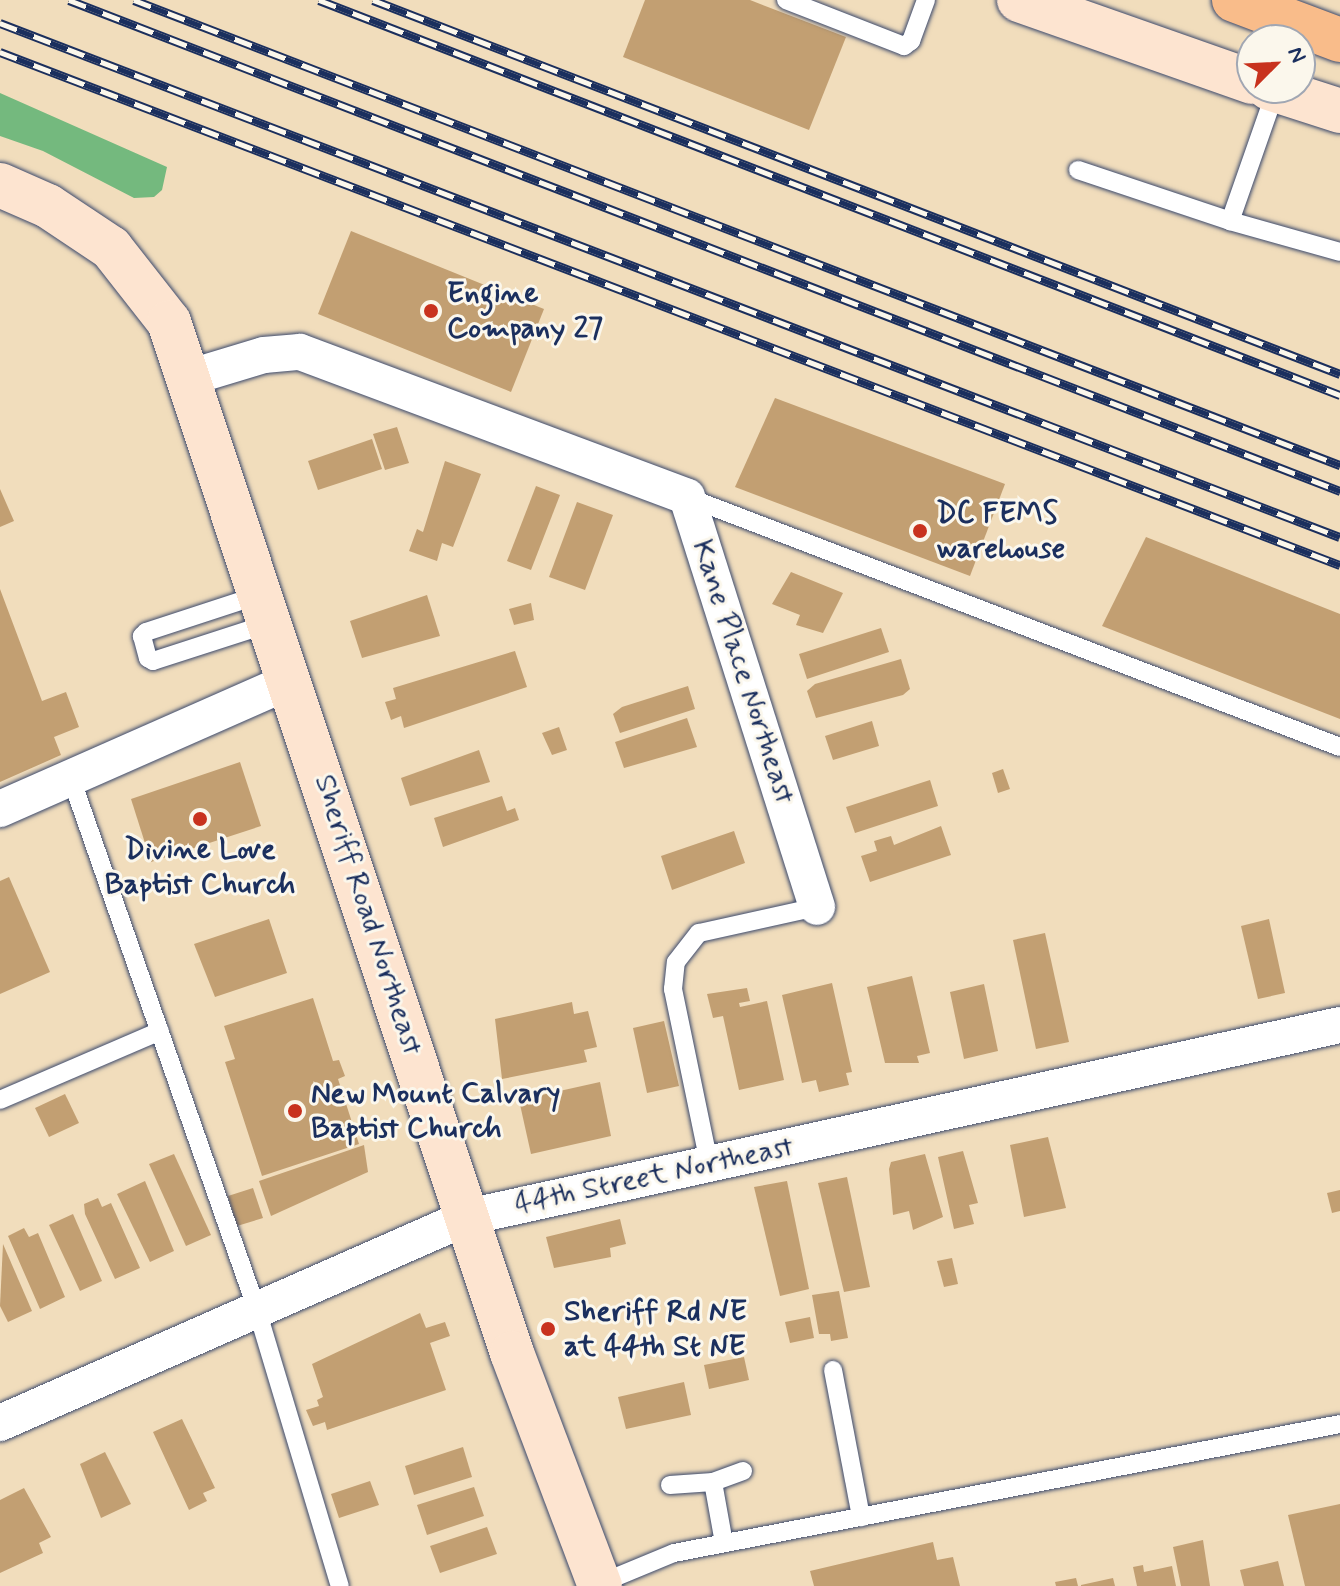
<!DOCTYPE html>
<html>
<head>
<meta charset="utf-8">
<style>
  body { margin:0 }
  #map { position:relative; width:1340px; height:1586px; overflow:hidden; background:#f1ddbc; font-family:Mynerve,sans-serif }
  div>[style] { position:absolute }
  .forest>* { inset:0; background:#74b97e }
  .building>* { inset:0; background:#c29f72 }
  .roads { filter:drop-shadow(0 0 2px #3b496c) drop-shadow(0 0 2px #3b496c) }
  .lane>* { height:18px; margin:-9px; padding:0 9px; transform-origin:9px; border-radius:9px; background:#fff }
  .street>* { height:36px; margin:-18px; padding:0 18px; transform-origin:18px; border-radius:18px; background:#fff }
  .secondary>* { height:44px; margin:-22px; padding:0 22px; transform-origin:22px; border-radius:22px; background:#fde4d0 }
  .highway>* { height:44px; margin:-22px; padding:0 22px; transform-origin:22px; border-radius:22px; background:#f9bc8a }
  .rail>* { height:9px; margin-top:-4.5px; transform-origin:0; background:repeating-linear-gradient(90deg,#fbf7ec 0 18px,#1b2f5e 0 36px); box-sizing:border-box; border-block:2px solid #1b2f5e }
  .dots>* { width:22px; height:22px; translate:-50% -50%; box-sizing:border-box; border:4px solid #fbf7ec; border-radius:50% }
  span { translate:-50% -50%; white-space:nowrap; text-align:center; line-height:1.15; -webkit-text-stroke:6px #fbf7ec; paint-order:stroke }
  .poi-label { font-size:30px; color:#1b2f5e; font-weight:700 }
  .left { translate:0 -50%; text-align:left }
  .street-label { font-size:30px; color:#1b2f5e }
  .north { position:absolute; left:1236px; top:24px; width:80px; height:80px; box-sizing:border-box; background:#fbf7ec; border:2px solid #a1a7b3; border-radius:50%; rotate:66deg; font-size:22px; font-weight:700; line-height:32px; text-align:center; color:#1b2f5e }
  .north::after { content:''; display:block; margin:auto; width:28px; height:36px; background:#c8321e; clip-path:polygon(50% 0,100% 100%,50% 72%,0 100%) }
</style>
</head>
<body>
<div id="map">
  <div class="forest">
    <i style="clip-path:polygon(0 93px,167px 167px,162px 190px,154px 197px,134px 198px,43px 151px,0 136px)"></i>
  </div>
  <div class="building">
    <i style="clip-path:polygon(645px 0,750px 0,846px 37px,809px 130px,623px 57px)"></i>
    <i style="clip-path:polygon(351px 231px,544px 309px,511px 392px,318px 314px)"></i>
    <i style="clip-path:polygon(775px 398px,1005px 484px,970px 576px,735px 487px)"></i>
    <i style="clip-path:polygon(397px 427px,409px 463px,385px 470px,373px 434px)"></i>
    <i style="clip-path:polygon(372px 439px,382px 469px,318px 490px,308px 461px)"></i>
    <i style="clip-path:polygon(445px 461px,481px 474px,453px 547px,442px 543px,437px 561px,409px 551px,417px 529px,423px 532px)"></i>
    <i style="clip-path:polygon(536px 486px,560px 495px,531px 570px,507px 561px)"></i>
    <i style="clip-path:polygon(0 489px,14px 521px,0 527px)"></i>
    <i style="clip-path:polygon(577px 502px,613px 515px,585px 590px,549px 577px)"></i>
    <i style="clip-path:polygon(1146px 537px,1340px 614px,1340px 719px,1102px 626px)"></i>
    <i style="clip-path:polygon(791px 572px,843px 593px,823px 633px,796px 625px,800px 615px,772px 604px)"></i>
    <i style="clip-path:polygon(0 589px,42px 701px,66px 692px,79px 727px,54px 737px,61px 755px,0 782px)"></i>
    <i style="clip-path:polygon(427px 595px,440px 636px,362px 658px,350px 621px)"></i>
    <i style="clip-path:polygon(531px 603px,534px 620px,514px 625px,509px 609px)"></i>
    <i style="clip-path:polygon(881px 628px,889px 652px,807px 679px,799px 654px)"></i>
    <i style="clip-path:polygon(515px 651px,527px 687px,404px 728px,401px 716px,391px 720px,385px 702px,396px 699px,393px 688px)"></i>
    <i style="clip-path:polygon(901px 659px,910px 689px,903px 695px,816px 718px,807px 691px,815px 684px)"></i>
    <i style="clip-path:polygon(688px 686px,695px 709px,620px 733px,613px 714px,622px 707px)"></i>
    <i style="clip-path:polygon(687px 718px,697px 747px,624px 768px,615px 742px)"></i>
    <i style="clip-path:polygon(872px 721px,879px 746px,833px 760px,825px 736px)"></i>
    <i style="clip-path:polygon(559px 727px,567px 750px,552px 755px,542px 733px)"></i>
    <i style="clip-path:polygon(479px 750px,490px 782px,410px 806px,401px 778px)"></i>
    <i style="clip-path:polygon(240px 762px,261px 826px,151px 862px,131px 799px)"></i>
    <i style="clip-path:polygon(1003px 769px,1010px 789px,998px 793px,992px 773px)"></i>
    <i style="clip-path:polygon(930px 780px,938px 806px,855px 833px,846px 807px)"></i>
    <i style="clip-path:polygon(502px 796px,507px 811px,515px 808px,519px 820px,443px 847px,434px 818px)"></i>
    <i style="clip-path:polygon(941px 826px,951px 855px,870px 882px,861px 856px,877px 851px,874px 841px,891px 836px,894px 845px)"></i>
    <i style="clip-path:polygon(734px 831px,745px 863px,672px 890px,661px 856px)"></i>
    <i style="clip-path:polygon(9px 877px,50px 972px,0 994px,0 881px)"></i>
    <i style="clip-path:polygon(269px 919px,287px 973px,215px 997px,194px 944px)"></i>
    <i style="clip-path:polygon(1269px 919px,1285px 993px,1258px 999px,1241px 926px)"></i>
    <i style="clip-path:polygon(1045px 933px,1069px 1042px,1036px 1049px,1013px 940px)"></i>
    <i style="clip-path:polygon(912px 976px,930px 1053px,917px 1056px,919px 1063px,885px 1063px,867px 987px)"></i>
    <i style="clip-path:polygon(832px 983px,852px 1072px,846px 1073px,849px 1085px,819px 1092px,816px 1080px,802px 1083px,782px 995px)"></i>
    <i style="clip-path:polygon(984px 984px,998px 1051px,964px 1059px,950px 992px)"></i>
    <i style="clip-path:polygon(747px 988px,750px 1001px,739px 1003px,740px 1007px,767px 1001px,784px 1080px,739px 1090px,723px 1016px,713px 1018px,707px 994px)"></i>
    <i style="clip-path:polygon(313px 998px,333px 1061px,339px 1060px,345px 1076px,338px 1079px,359px 1144px,262px 1176px,225px 1062px,235px 1059px,224px 1026px)"></i>
    <i style="clip-path:polygon(572px 1002px,574px 1014px,588px 1011px,597px 1047px,584px 1050px,587px 1062px,502px 1079px,495px 1019px)"></i>
    <i style="clip-path:polygon(664px 1021px,679px 1086px,647px 1093px,633px 1028px)"></i>
    <i style="clip-path:polygon(600px 1082px,611px 1136px,531px 1154px,519px 1100px)"></i>
    <i style="clip-path:polygon(65px 1094px,79px 1123px,49px 1137px,35px 1108px)"></i>
    <i style="clip-path:polygon(1048px 1137px,1066px 1208px,1024px 1217px,1010px 1145px)"></i>
    <i style="clip-path:polygon(364px 1145px,368px 1172px,271px 1216px,259px 1181px)"></i>
    <i style="clip-path:polygon(963px 1151px,978px 1203px,969px 1205px,974px 1224px,954px 1229px,938px 1157px)"></i>
    <i style="clip-path:polygon(174px 1154px,211px 1235px,186px 1246px,149px 1164px)"></i>
    <i style="clip-path:polygon(925px 1154px,943px 1217px,913px 1230px,909px 1211px,893px 1215px,889px 1169px,891px 1162px)"></i>
    <i style="clip-path:polygon(847px 1177px,870px 1287px,844px 1292px,818px 1183px)"></i>
    <i style="clip-path:polygon(145px 1181px,174px 1251px,150px 1262px,117px 1194px)"></i>
    <i style="clip-path:polygon(787px 1181px,809px 1289px,780px 1296px,754px 1187px)"></i>
    <i style="clip-path:polygon(253px 1188px,263px 1218px,237px 1226px,228px 1196px)"></i>
    <i style="clip-path:polygon(1340px 1190px,1340px 1211px,1332px 1213px,1327px 1193px)"></i>
    <i style="clip-path:polygon(98px 1198px,102px 1207px,111px 1203px,140px 1268px,115px 1279px,85px 1214px,84px 1204px)"></i>
    <i style="clip-path:polygon(73px 1214px,102px 1281px,80px 1291px,49px 1225px)"></i>
    <i style="clip-path:polygon(620px 1219px,626px 1244px,610px 1248px,611px 1257px,554px 1268px,546px 1237px)"></i>
    <i style="clip-path:polygon(24px 1228px,29px 1237px,38px 1233px,65px 1297px,40px 1309px,8px 1236px)"></i>
    <i style="clip-path:polygon(3px 1244px,32px 1311px,8px 1322px,0 1306px)"></i>
    <i style="clip-path:polygon(952px 1258px,958px 1284px,944px 1287px,937px 1261px)"></i>
    <i style="clip-path:polygon(839px 1291px,848px 1338px,831px 1341px,830px 1334px,819px 1334px,812px 1295px)"></i>
    <i style="clip-path:polygon(420px 1313px,426px 1328px,445px 1322px,450px 1336px,430px 1343px,446px 1390px,327px 1430px,325px 1422px,313px 1426px,306px 1410px,319px 1406px,317px 1400px,323px 1397px,312px 1364px)"></i>
    <i style="clip-path:polygon(810px 1317px,814px 1338px,790px 1343px,785px 1322px)"></i>
    <i style="clip-path:polygon(744px 1357px,749px 1380px,709px 1389px,704px 1365px)"></i>
    <i style="clip-path:polygon(684px 1382px,691px 1415px,626px 1429px,618px 1397px)"></i>
    <i style="clip-path:polygon(182px 1419px,215px 1488px,203px 1493px,207px 1501px,189px 1510px,153px 1432px)"></i>
    <i style="clip-path:polygon(463px 1447px,472px 1477px,414px 1495px,405px 1466px)"></i>
    <i style="clip-path:polygon(105px 1452px,131px 1504px,101px 1518px,80px 1464px)"></i>
    <i style="clip-path:polygon(370px 1481px,379px 1505px,339px 1518px,331px 1494px)"></i>
    <i style="clip-path:polygon(474px 1487px,484px 1516px,427px 1535px,417px 1505px)"></i>
    <i style="clip-path:polygon(24px 1488px,51px 1537px,39px 1543px,43px 1553px,0 1573px,0 1500px)"></i>
    <i style="clip-path:polygon(1340px 1504px,1340px 1586px,1305px 1586px,1288px 1515px)"></i>
    <i style="clip-path:polygon(487px 1527px,497px 1554px,440px 1573px,430px 1546px)"></i>
    <i style="clip-path:polygon(1203px 1540px,1210px 1586px,1181px 1586px,1173px 1547px)"></i>
    <i style="clip-path:polygon(933px 1542px,937px 1560px,953px 1557px,960px 1586px,814px 1586px,810px 1571px)"></i>
    <i style="clip-path:polygon(1278px 1561px,1284px 1586px,1244px 1586px,1240px 1570px)"></i>
    <i style="clip-path:polygon(1143px 1565px,1144px 1572px,1172px 1566px,1176px 1586px,1137px 1586px,1133px 1567px)"></i>
    <i style="clip-path:polygon(1076px 1578px,1078px 1586px,1056px 1586px,1055px 1582px)"></i>
    <i style="clip-path:polygon(1113px 1578px,1115px 1586px,1081px 1586px,1081px 1585px)"></i>
  </div>
  <div class="roads">
    <div class="lane">
      <i style="left:786px;top:0;width:127px;rotate:21.3deg"></i>
      <i style="left:904px;top:46px;width:9px;rotate:-36deg"></i>
      <i style="left:911px;top:41px;width:44px;rotate:-69.9deg"></i>
      <i style="left:1276px;top:90px;width:139px;rotate:109.3deg"></i>
      <i style="left:1230px;top:221px;width:114px;rotate:15.7deg"></i>
      <i style="left:1078px;top:170px;width:160px;rotate:18.5deg"></i>
      <i style="left:687px;top:497px;width:699px;rotate:20.95deg"></i>
      <i style="left:259px;top:595px;width:119px;rotate:161.9deg"></i>
      <i style="left:146px;top:632px;width:6px;rotate:135deg"></i>
      <i style="left:142px;top:636px;width:23px;rotate:75deg"></i>
      <i style="left:148px;top:658px;width:6px;rotate:31deg"></i>
      <i style="left:153px;top:661px;width:124px;rotate:-17.9deg"></i>
      <i style="left:71px;top:778px;width:564px;rotate:70.73deg"></i>
      <i style="left:257px;top:1310px;width:288px;rotate:73.3deg"></i>
      <i style="left:0;top:1100px;width:174px;rotate:-23.3deg"></i>
      <i style="left:709px;top:1163px;width:178px;rotate:-101.7deg"></i>
      <i style="left:673px;top:989px;width:27px;rotate:-84deg"></i>
      <i style="left:676px;top:962px;width:37px;rotate:-52deg"></i>
      <i style="left:699px;top:933px;width:121px;rotate:-12.4deg"></i>
      <i style="left:833px;top:1370px;width:150px;rotate:79.2deg"></i>
      <i style="left:713px;top:1482px;width:62px;rotate:79.8deg"></i>
      <i style="left:670px;top:1485px;width:43px;rotate:-4deg"></i>
      <i style="left:713px;top:1482px;width:32px;rotate:-20deg"></i>
      <i style="left:599px;top:1584px;width:81px;rotate:-22.5deg"></i>
      <i style="left:674px;top:1553px;width:678px;rotate:-10.96deg"></i>
    </div>
    <div class="street">
      <i style="left:191px;top:377px;width:76px;rotate:-16.8deg"></i>
      <i style="left:264px;top:355px;width:36px;rotate:-5deg"></i>
      <i style="left:300px;top:352px;width:413px;rotate:20.5deg"></i>
      <i style="left:687px;top:497px;width:430px;rotate:72.4deg"></i>
      <i style="left:0;top:809px;width:317px;rotate:-23.8deg"></i>
      <i style="left:0;top:1423px;width:511px;rotate:-23.76deg"></i>
      <i style="left:468px;top:1217px;width:893px;rotate:-12.42deg"></i>
    </div>
    <div class="secondary">
      <i style="left:1019px;top:0;width:247px;rotate:19.4deg"></i>
      <i style="left:1269px;top:88px;width:75px;rotate:17.9deg"></i>
      <i style="left:0;top:185px;width:52px;rotate:23.6deg"></i>
      <i style="left:48px;top:206px;width:76px;rotate:33.7deg"></i>
      <i style="left:111px;top:248px;width:94px;rotate:51.9deg"></i>
      <i style="left:169px;top:322px;width:1087px;rotate:71.6deg"></i>
      <i style="left:512px;top:1353px;width:249px;rotate:69.3deg"></i>
    </div>
    <div class="highway">
      <i style="left:1234px;top:0;width:113px;rotate:20.7deg"></i>
    </div>
  </div>
  <div class="rail">
    <i style="left:69px;top:0;width:1363px;rotate:21.12deg"></i>
    <i style="left:134px;top:0;width:1293px;rotate:21.09deg"></i>
    <i style="left:319px;top:0;width:1095px;rotate:21.15deg"></i>
    <i style="left:373px;top:0;width:1037px;rotate:21.14deg"></i>
    <i style="left:0;top:23px;width:1435px;rotate:20.99deg"></i>
    <i style="left:0;top:52px;width:1435px;rotate:20.95deg"></i>
  </div>
  <div class="dots">
    <i style="left:431px;top:311px;background:#c8321e"></i>
    <i style="left:920px;top:531px;background:#c8321e"></i>
    <i style="left:200px;top:819px;background:#c8321e"></i>
    <i style="left:295px;top:1111px;background:#c8321e"></i>
    <i style="left:548px;top:1329px;background:#c8321e"></i>
  </div>
  <div class="poi-label">
    <span class="left" style="left:447px;top:311px">Engine<br>Company 27</span>
    <span class="left" style="left:936px;top:531px">DC FEMS<br>warehouse</span>
    <span style="left:200px;top:867px">Divine Love<br>Baptist Church</span>
    <span class="left" style="left:311px;top:1111px">New Mount Calvary<br>Baptist Church</span>
    <span class="left" style="left:564px;top:1329px">Sheriff Rd NE<br>at 44th St NE</span>
  </div>
  <div class="street-label">
    <span style="left:743px;top:672px;rotate:72deg">Kane Place Northeast</span>
    <span style="left:368px;top:915px;rotate:72deg">Sheriff Road Northeast</span>
    <span style="left:654px;top:1176px;rotate:-12deg">44th Street Northeast</span>
  </div>
  <div class="north">N</div>
</div>
</body>
</html>
